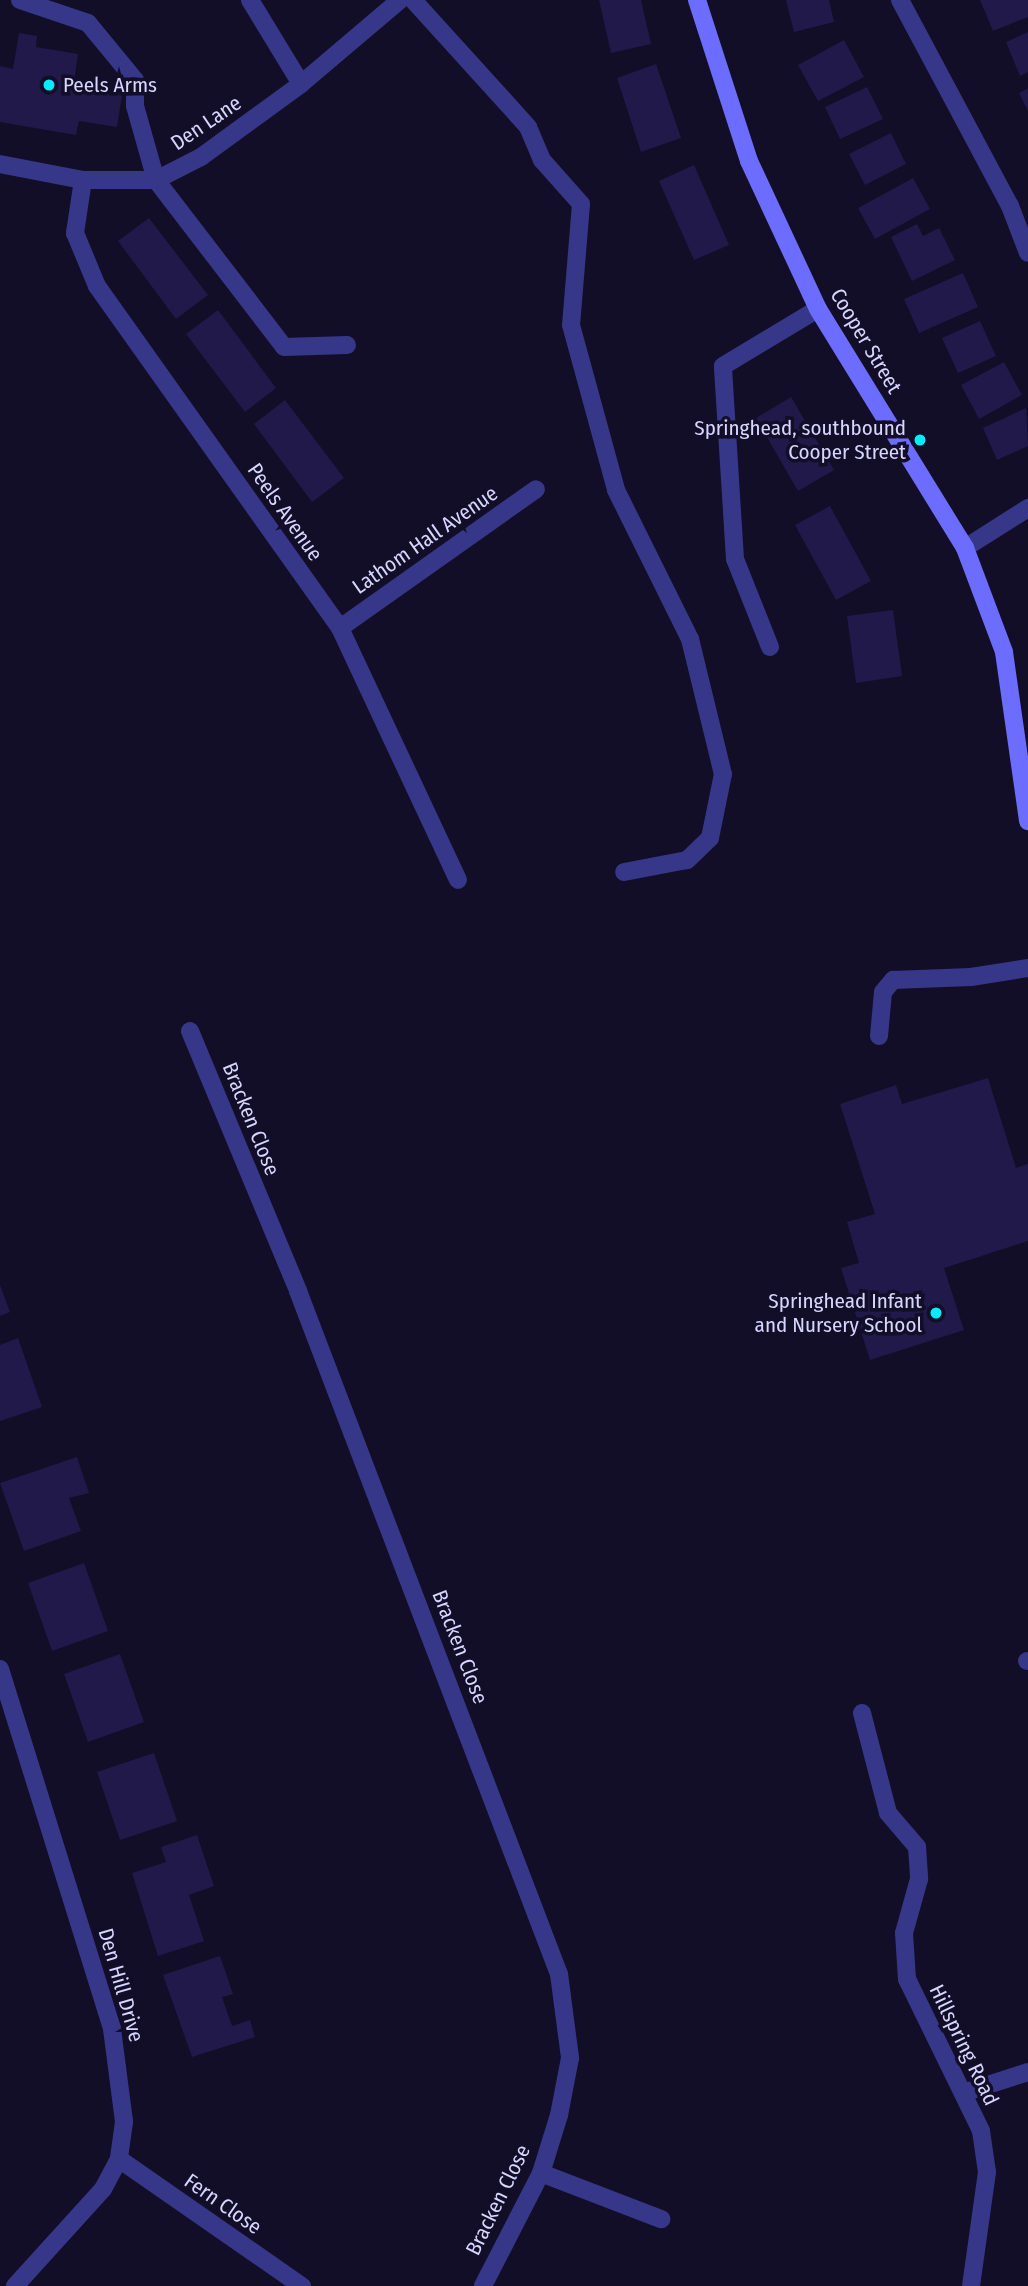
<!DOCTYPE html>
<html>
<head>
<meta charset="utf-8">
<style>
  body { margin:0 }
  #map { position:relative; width:1028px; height:2286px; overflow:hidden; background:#120e27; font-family:"Fira Sans Condensed",sans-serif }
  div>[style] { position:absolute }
  .building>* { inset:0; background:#211949 }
  .lane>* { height:18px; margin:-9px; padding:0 9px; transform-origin:9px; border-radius:9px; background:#373789 }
  .street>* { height:18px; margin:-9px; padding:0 9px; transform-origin:9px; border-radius:9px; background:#373789 }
  .secondary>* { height:18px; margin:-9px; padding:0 9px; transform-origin:9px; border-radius:9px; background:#6c6dff }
  .dots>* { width:19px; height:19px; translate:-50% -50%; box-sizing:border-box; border:4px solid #120e27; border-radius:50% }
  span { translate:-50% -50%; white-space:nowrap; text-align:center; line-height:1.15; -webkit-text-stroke:7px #120e27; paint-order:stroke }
  .poi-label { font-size:21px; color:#d8d5ff }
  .left { translate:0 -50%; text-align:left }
  .right { translate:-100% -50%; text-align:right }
  .street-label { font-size:21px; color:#d8d5ff }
</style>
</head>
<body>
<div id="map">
  <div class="building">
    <i style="clip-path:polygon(599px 0,641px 0,651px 44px,611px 53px)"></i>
    <i style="clip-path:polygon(786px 0,829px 0,834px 22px,794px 32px)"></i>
    <i style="clip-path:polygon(980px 0,1028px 0,1028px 17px,993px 31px)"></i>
    <i style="clip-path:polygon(1028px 32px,1028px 72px,1020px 76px,1006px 42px)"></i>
    <i style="clip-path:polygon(19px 33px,37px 36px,36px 47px,78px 54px,74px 81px,123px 89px,117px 127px,79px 121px,76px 135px,0 122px,0 66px,13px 69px)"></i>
    <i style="clip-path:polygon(844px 40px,864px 77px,818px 101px,798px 65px)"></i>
    <i style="clip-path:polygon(656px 64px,681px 138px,641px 152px,617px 78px)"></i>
    <i style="clip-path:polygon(867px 87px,883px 119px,840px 139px,825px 107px)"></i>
    <i style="clip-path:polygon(1028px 88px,1028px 111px,1019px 93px)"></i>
    <i style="clip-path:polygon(891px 133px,906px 164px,865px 185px,849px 154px)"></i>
    <i style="clip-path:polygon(694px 165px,729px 245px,694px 260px,659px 181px)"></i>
    <i style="clip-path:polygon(913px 178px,930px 209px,875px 239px,858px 208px)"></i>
    <i style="clip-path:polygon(149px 218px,208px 295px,176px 319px,118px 241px)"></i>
    <i style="clip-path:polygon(917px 224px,923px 236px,939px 228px,955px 260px,912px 281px,891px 237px)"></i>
    <i style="clip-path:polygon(963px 273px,978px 307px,919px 333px,904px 299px)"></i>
    <i style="clip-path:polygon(218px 310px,276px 388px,245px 412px,186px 334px)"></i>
    <i style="clip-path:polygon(980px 321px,996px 356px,958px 373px,942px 338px)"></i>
    <i style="clip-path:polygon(1004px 362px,1022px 395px,979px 419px,961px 385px)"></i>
    <i style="clip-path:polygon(791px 397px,834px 470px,798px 491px,756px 418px)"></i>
    <i style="clip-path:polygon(285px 400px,344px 478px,312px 502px,254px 424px)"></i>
    <i style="clip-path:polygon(1026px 408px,1028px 446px,997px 460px,983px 428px)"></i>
    <i style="clip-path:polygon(830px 506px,871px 581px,836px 600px,795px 525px)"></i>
    <i style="clip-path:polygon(893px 610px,902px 676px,856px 683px,847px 616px)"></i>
    <i style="clip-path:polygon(988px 1078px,1016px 1168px,1028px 1164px,1028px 1241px,944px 1268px,964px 1330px,870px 1360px,841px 1268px,859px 1263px,847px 1222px,875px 1214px,840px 1104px,896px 1085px,902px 1104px)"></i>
    <i style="clip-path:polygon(0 1285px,10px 1312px,0 1316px)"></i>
    <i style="clip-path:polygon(18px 1338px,42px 1407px,0 1421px,0 1345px)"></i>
    <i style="clip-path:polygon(77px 1457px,89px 1493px,69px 1498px,81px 1531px,24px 1551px,0 1483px)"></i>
    <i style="clip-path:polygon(84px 1563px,108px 1631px,52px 1651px,28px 1583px)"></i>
    <i style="clip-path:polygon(120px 1654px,144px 1722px,88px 1742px,64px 1674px)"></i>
    <i style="clip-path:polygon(154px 1753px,177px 1821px,120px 1840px,97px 1772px)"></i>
    <i style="clip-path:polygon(197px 1835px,214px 1886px,189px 1895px,204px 1941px,158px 1956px,132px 1873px,166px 1862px,161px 1847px)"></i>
    <i style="clip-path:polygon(220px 1956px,233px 1994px,222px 1997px,232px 2026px,250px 2020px,255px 2037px,192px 2057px,163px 1975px)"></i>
  </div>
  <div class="lane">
    <i style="left:20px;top:0;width:72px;rotate:18.7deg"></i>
    <i style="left:88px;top:23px;width:74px;rotate:50.5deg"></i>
    <i style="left:135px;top:80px;width:26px;rotate:90deg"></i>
    <i style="left:135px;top:106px;width:77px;rotate:74.2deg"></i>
    <i style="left:156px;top:180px;width:210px;rotate:52.5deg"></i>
    <i style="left:284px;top:347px;width:63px;rotate:-1.8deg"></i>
    <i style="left:413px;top:0;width:171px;rotate:47.8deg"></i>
    <i style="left:528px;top:127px;width:36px;rotate:67deg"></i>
    <i style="left:542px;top:160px;width:59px;rotate:48.4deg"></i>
    <i style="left:581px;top:204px;width:121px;rotate:94.7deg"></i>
    <i style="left:571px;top:325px;width:171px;rotate:74.7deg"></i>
    <i style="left:616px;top:490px;width:166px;rotate:63.6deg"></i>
    <i style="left:690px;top:639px;width:139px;rotate:76.3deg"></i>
    <i style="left:723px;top:774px;width:65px;rotate:101.5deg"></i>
    <i style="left:710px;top:838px;width:32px;rotate:136deg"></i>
    <i style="left:687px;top:860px;width:64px;rotate:169.2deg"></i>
    <i style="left:879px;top:1036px;width:44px;rotate:-84.8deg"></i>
    <i style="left:883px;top:992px;width:16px;rotate:-50deg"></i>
    <i style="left:893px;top:980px;width:78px;rotate:-2.2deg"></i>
    <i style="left:971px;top:977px;width:58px;rotate:-9deg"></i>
    <i style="left:1027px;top:1661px;width:1px"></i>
    <i style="left:541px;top:2173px;width:129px;rotate:21deg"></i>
  </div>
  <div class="street">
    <i style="left:250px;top:0;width:98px;rotate:58.7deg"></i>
    <i style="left:900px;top:0;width:234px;rotate:61.9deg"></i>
    <i style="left:1010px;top:206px;width:50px;rotate:69deg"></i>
    <i style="left:0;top:164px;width:85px;rotate:10.9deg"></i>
    <i style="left:83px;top:180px;width:73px"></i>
    <i style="left:156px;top:180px;width:51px;rotate:-27.1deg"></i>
    <i style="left:201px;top:157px;width:124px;rotate:-36.1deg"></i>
    <i style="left:301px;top:84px;width:130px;rotate:-40.3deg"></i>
    <i style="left:83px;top:180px;width:54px;rotate:98.6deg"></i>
    <i style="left:75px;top:233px;width:57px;rotate:67.5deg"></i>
    <i style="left:97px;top:286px;width:420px;rotate:54.6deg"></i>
    <i style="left:340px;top:628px;width:278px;rotate:64.9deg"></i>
    <i style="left:965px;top:548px;width:75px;rotate:-32.4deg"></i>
    <i style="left:340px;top:628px;width:240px;rotate:-35.3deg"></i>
    <i style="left:770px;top:647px;width:95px;rotate:-111.7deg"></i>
    <i style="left:735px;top:559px;width:193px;rotate:-93.6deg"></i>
    <i style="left:723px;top:366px;width:111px;rotate:-31deg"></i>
    <i style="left:190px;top:1031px;width:282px;rotate:67.4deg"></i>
    <i style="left:298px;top:1291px;width:731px;rotate:69.09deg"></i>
    <i style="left:559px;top:1974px;width:85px;rotate:82.5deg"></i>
    <i style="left:570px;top:2058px;width:58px;rotate:100.9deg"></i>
    <i style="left:559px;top:2115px;width:61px;rotate:107.2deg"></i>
    <i style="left:541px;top:2173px;width:127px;rotate:117.2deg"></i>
    <i style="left:0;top:1669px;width:377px;rotate:72.7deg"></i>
    <i style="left:112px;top:2029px;width:94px;rotate:82.6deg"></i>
    <i style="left:124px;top:2122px;width:37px;rotate:98deg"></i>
    <i style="left:119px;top:2159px;width:34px;rotate:118deg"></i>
    <i style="left:103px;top:2189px;width:131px;rotate:132.2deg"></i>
    <i style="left:862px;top:1713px;width:103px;rotate:75.4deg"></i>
    <i style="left:888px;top:1813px;width:45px;rotate:49.5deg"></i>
    <i style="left:917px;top:1847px;width:32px;rotate:86deg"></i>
    <i style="left:919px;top:1879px;width:56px;rotate:105.5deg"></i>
    <i style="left:904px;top:1933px;width:46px;rotate:86.3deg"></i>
    <i style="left:907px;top:1979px;width:169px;rotate:64deg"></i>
    <i style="left:981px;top:2131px;width:41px;rotate:81.7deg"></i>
    <i style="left:987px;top:2172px;width:115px;rotate:98deg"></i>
    <i style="left:963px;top:2093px;width:68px;rotate:-17.9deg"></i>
    <i style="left:119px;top:2159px;width:223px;rotate:34.8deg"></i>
  </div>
  <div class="secondary">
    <i style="left:697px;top:0;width:169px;rotate:72.1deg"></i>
    <i style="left:749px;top:161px;width:163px;rotate:65deg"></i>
    <i style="left:818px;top:309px;width:281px;rotate:58.4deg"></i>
    <i style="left:965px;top:548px;width:111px;rotate:69.4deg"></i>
    <i style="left:1004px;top:652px;width:171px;rotate:81.9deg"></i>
  </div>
  <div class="dots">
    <i style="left:49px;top:85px;background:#01eeff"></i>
    <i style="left:920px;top:440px;background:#01eeff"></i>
    <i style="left:936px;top:1313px;background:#01eeff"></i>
  </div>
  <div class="poi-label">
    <span class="left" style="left:63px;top:85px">Peels Arms</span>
    <span class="right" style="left:906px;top:440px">Springhead, southbound<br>Cooper Street</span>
    <span class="right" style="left:922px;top:1313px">Springhead Infant<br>and Nursery School</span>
  </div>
  <div class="street-label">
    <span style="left:206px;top:123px;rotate:-34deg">Den Lane</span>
    <span style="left:866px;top:341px;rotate:59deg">Cooper Street</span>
    <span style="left:285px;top:512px;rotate:55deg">Peels Avenue</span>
    <span style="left:425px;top:540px;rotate:-35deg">Lathom Hall Avenue</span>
    <span style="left:251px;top:1119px;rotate:68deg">Bracken Close</span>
    <span style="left:460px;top:1647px;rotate:69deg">Bracken Close</span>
    <span style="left:121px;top:1985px;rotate:74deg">Den Hill Drive</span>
    <span style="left:964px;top:2045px;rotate:64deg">Hillspring Road</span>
    <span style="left:498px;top:2200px;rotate:-64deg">Bracken Close</span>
    <span style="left:223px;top:2204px;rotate:35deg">Fern Close</span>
  </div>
</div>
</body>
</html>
